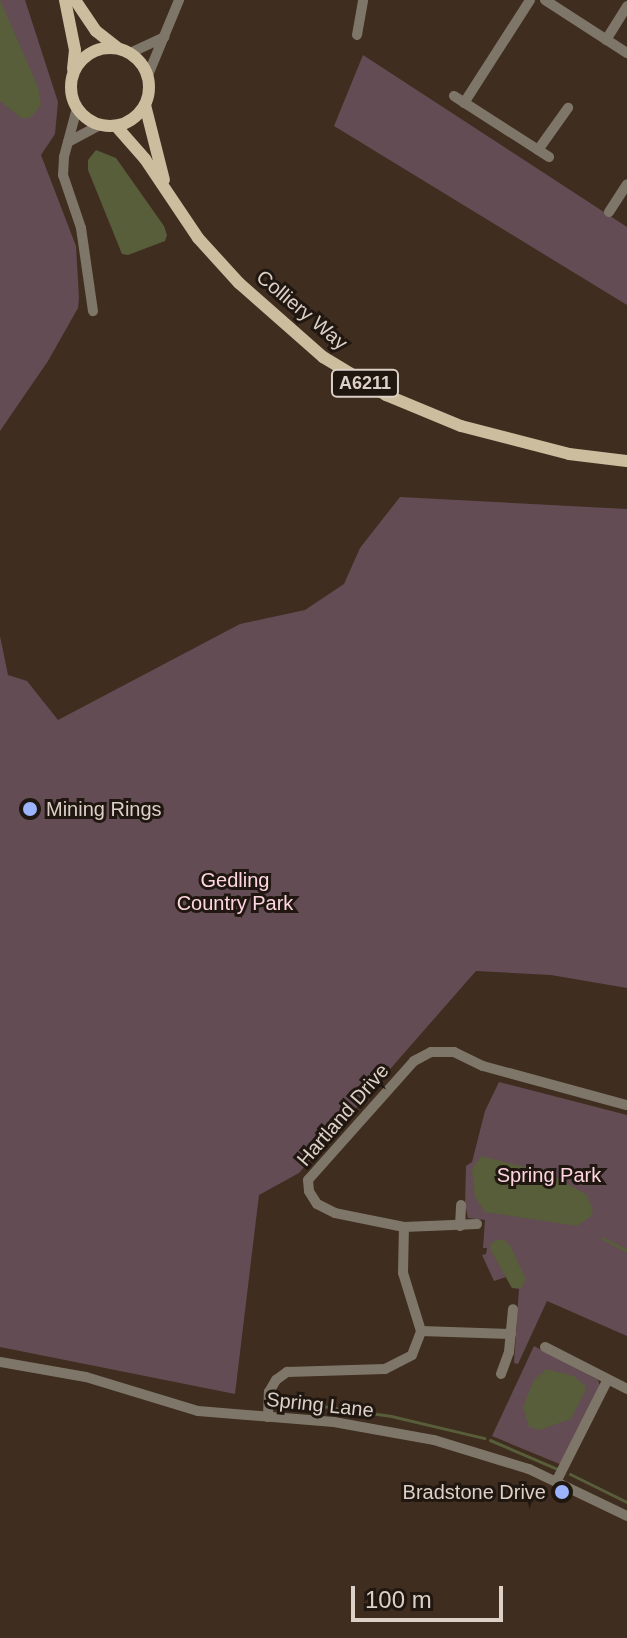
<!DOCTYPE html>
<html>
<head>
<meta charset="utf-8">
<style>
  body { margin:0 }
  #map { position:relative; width:627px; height:1638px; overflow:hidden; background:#3f2d1f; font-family:Arial,sans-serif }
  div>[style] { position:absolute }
  .green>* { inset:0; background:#634c54 }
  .water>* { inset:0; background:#585d3a }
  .stream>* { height:3px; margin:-1.5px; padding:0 1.5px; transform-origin:1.5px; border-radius:1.5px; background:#585d3a }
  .minor>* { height:10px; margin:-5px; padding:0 5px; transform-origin:5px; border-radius:5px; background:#7e7769 }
  .major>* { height:12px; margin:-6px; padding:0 6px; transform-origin:6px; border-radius:6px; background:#cbbd9e }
  .major>.ring { margin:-6px; padding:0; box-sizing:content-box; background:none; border:12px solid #cbbd9e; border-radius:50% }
  .dots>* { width:22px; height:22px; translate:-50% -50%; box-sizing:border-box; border:4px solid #201711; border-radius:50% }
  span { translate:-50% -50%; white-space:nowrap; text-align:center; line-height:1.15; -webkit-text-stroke:6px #201711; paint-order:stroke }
  .shield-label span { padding:2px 6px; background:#201711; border:2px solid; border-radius:6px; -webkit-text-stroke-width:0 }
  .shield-label { font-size:18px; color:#dcd0c7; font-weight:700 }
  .street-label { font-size:20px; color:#dcd0c7 }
  .poi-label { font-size:20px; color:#dcd0c7 }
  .left { translate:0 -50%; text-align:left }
  .right { translate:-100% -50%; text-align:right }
  .park-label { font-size:20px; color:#ffd5e2 }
  .scale { position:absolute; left:351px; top:1586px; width:152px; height:36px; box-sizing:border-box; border:4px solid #dcd0c7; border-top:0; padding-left:10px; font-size:24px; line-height:28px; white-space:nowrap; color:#dcd0c7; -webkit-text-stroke:6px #201711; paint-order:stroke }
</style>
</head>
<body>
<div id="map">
  <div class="green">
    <i style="clip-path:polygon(0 0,25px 0,58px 102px,55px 134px,41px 155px,76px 246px,79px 298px,78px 308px,48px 361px,0 431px)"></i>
    <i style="clip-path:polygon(363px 55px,627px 227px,627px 305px,334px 126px)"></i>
    <i style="clip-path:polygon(400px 497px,627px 509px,627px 988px,551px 975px,476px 971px,299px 1173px,259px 1195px,235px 1394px,0 1347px,0 636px,8px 675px,27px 681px,58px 720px,240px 624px,305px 610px,344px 584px,360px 548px)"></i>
    <i style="clip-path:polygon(499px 1082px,627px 1115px,627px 1336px,547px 1301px,518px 1364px,514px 1363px,519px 1289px,512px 1288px,506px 1277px,494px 1281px,482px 1255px,486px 1254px,487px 1248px,483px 1248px,485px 1220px,468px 1218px,465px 1204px,466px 1166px,472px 1162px,485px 1111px)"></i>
    <i style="clip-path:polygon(534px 1346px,598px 1380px,600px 1386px,562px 1465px,492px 1436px)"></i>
  </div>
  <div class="water">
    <i style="clip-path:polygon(0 0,38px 87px,41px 105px,30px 118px,21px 118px,0 101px)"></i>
    <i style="clip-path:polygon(96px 150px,116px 158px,164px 226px,167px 235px,165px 241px,128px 255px,122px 254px,88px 170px,88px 160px)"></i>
    <i style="clip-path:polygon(481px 1156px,549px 1173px,587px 1195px,593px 1211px,590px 1217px,577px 1226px,485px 1212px,475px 1197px,472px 1169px)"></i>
    <i style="clip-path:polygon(496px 1240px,505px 1240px,511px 1247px,526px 1280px,521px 1288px,512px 1288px,491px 1251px,490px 1245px)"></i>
    <i style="clip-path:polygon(546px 1369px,574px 1376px,585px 1386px,585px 1391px,571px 1419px,539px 1430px,529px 1427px,523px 1407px,534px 1380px)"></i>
  </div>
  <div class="stream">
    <i style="left:602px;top:1238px;width:28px;rotate:27deg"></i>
    <i style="left:315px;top:1405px;width:77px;rotate:8.2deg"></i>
    <i style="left:391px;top:1416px;width:96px;rotate:13.3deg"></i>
    <i style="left:490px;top:1440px;width:73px;rotate:23.4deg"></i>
    <i style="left:570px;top:1474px;width:64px;rotate:26.2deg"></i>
  </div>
  <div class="minor">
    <i style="left:545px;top:0;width:98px;rotate:32.9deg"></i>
    <i style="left:357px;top:35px;width:36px;rotate:-80deg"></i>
    <i style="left:606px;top:40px;width:40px;rotate:-58deg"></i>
    <i style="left:130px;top:53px;width:38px;rotate:-25deg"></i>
    <i style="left:148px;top:75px;width:81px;rotate:-67.5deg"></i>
    <i style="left:454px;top:96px;width:113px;rotate:32.7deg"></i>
    <i style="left:464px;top:103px;width:122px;rotate:-57.3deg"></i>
    <i style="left:77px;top:108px;width:51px;rotate:104.9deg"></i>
    <i style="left:64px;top:157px;width:18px;rotate:93deg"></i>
    <i style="left:63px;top:175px;width:56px;rotate:71.2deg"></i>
    <i style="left:81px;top:228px;width:84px;rotate:81.8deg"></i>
    <i style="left:68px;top:142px;width:36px;rotate:-28deg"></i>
    <i style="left:538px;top:150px;width:52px;rotate:-54.5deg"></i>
    <i style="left:609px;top:212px;width:33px;rotate:-57deg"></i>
    <i style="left:477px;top:1224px;width:73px;rotate:177.6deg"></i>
    <i style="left:404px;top:1227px;width:70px;rotate:-168.5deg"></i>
    <i style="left:335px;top:1213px;width:20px;rotate:-153deg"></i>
    <i style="left:317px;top:1204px;width:15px;rotate:-122deg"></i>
    <i style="left:309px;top:1191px;width:11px;rotate:-95deg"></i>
    <i style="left:308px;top:1180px;width:159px;rotate:-48.3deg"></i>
    <i style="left:414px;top:1061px;width:19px;rotate:-28deg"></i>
    <i style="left:431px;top:1052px;width:23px"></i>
    <i style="left:454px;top:1052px;width:32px;rotate:26deg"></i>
    <i style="left:483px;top:1066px;width:149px;rotate:15.2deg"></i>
    <i style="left:460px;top:1226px;width:21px;rotate:-87deg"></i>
    <i style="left:421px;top:1331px;width:90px;rotate:1.9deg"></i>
    <i style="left:545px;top:1347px;width:92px;rotate:27.1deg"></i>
    <i style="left:0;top:1362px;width:87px;rotate:9.9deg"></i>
    <i style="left:86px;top:1377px;width:117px;rotate:16.9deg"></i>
    <i style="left:198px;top:1411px;width:136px;rotate:4.6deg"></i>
    <i style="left:334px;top:1422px;width:102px;rotate:10.2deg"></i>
    <i style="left:434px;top:1440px;width:99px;rotate:17deg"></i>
    <i style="left:529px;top:1469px;width:109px;rotate:25.6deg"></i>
    <i style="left:501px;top:1374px;width:23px;rotate:-70deg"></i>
    <i style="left:509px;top:1352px;width:43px;rotate:-84.7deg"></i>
    <i style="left:268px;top:1417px;width:25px;rotate:-88deg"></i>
    <i style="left:269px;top:1392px;width:14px;rotate:-60deg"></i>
    <i style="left:276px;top:1380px;width:14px;rotate:-36deg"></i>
    <i style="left:287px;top:1372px;width:98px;rotate:-1.8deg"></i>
    <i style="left:385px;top:1369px;width:30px;rotate:-27deg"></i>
    <i style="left:412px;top:1355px;width:26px;rotate:-69deg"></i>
    <i style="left:421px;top:1331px;width:61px;rotate:-107.2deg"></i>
    <i style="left:403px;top:1273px;width:46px;rotate:-88.8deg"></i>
    <i style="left:556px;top:1482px;width:115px;rotate:-63.2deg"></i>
  </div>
  <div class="major">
    <i style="left:65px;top:0;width:51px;rotate:78.7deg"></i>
    <i style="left:75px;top:50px;width:19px;rotate:96deg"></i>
    <i style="left:75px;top:0;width:37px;rotate:56deg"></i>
    <i style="left:96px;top:31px;width:28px;rotate:38deg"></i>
    <i class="ring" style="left:71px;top:48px;width:66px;height:66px"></i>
    <i style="left:145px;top:105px;width:77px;rotate:75.8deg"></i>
    <i style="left:116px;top:126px;width:44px;rotate:48.7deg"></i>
    <i style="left:145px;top:159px;width:95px;rotate:56.1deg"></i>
    <i style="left:198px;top:238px;width:61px;rotate:47.7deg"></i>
    <i style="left:239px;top:283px;width:112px;rotate:41.4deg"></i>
    <i style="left:323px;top:357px;width:74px;rotate:31.1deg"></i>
    <i style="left:386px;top:395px;width:81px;rotate:22.5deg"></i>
    <i style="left:461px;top:426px;width:112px;rotate:14.5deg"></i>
    <i style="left:569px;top:454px;width:58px;rotate:6.9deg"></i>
  </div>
  <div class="dots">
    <i style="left:30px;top:809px;background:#9bb4fd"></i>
    <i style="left:562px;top:1492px;background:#9bb4fd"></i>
  </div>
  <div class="shield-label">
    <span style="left:365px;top:383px">A6211</span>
  </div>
  <div class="street-label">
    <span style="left:302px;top:310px;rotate:40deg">Colliery Way</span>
    <span style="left:343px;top:1115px;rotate:-49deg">Hartland Drive</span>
    <span style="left:320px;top:1405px;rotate:6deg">Spring Lane</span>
  </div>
  <div class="poi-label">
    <span class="left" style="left:46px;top:809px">Mining Rings</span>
    <span class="right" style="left:546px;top:1492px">Bradstone Drive</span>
  </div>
  <div class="park-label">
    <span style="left:235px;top:892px">Gedling<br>Country Park</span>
    <span style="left:549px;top:1175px">Spring Park</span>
  </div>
  <div class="scale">100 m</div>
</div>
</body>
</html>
